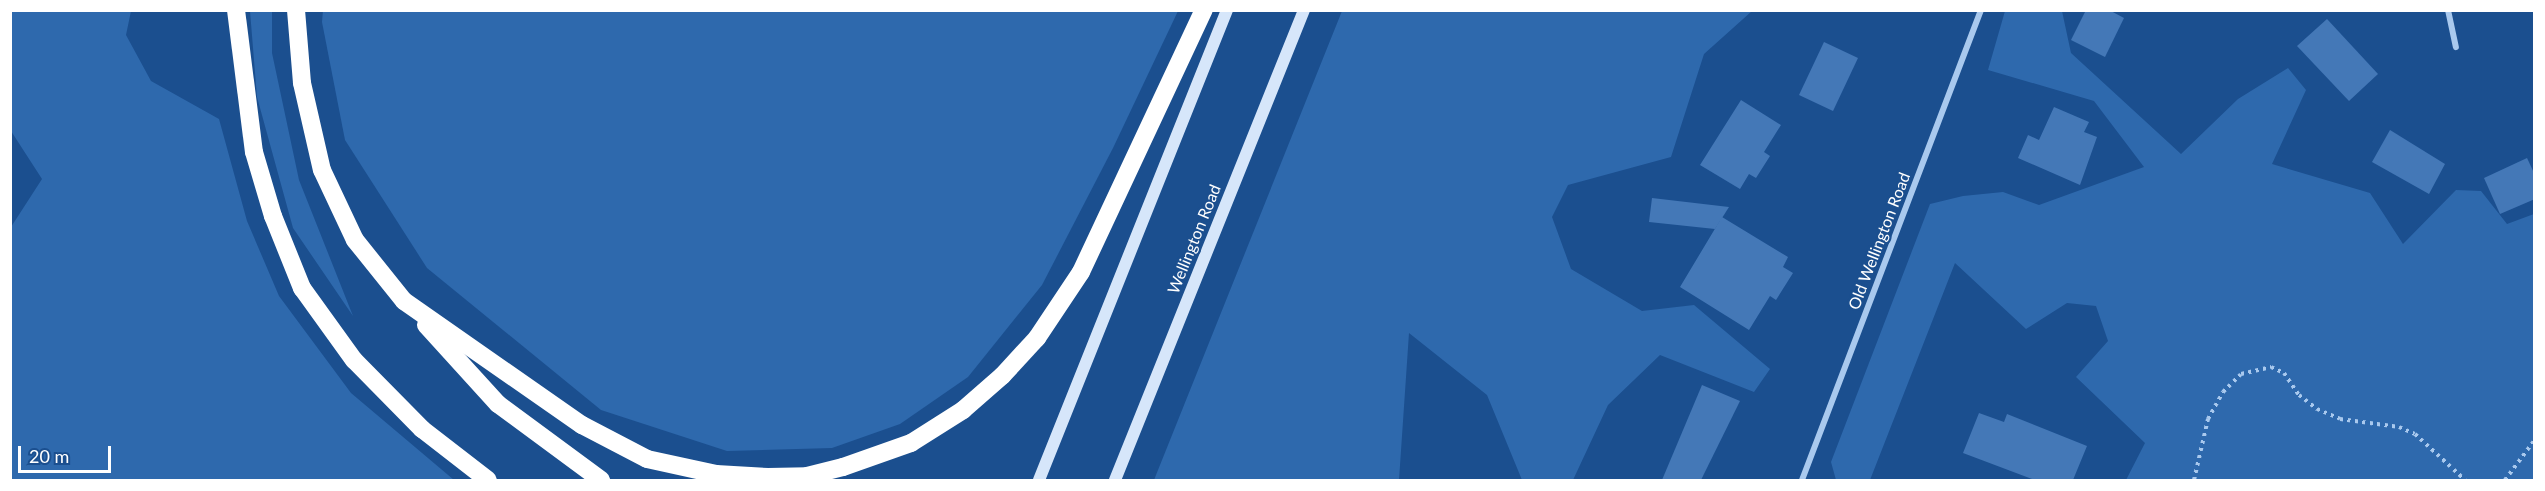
<!DOCTYPE html>
<html>
<head>
<meta charset="utf-8">
<style>
  body { margin:0 }
  #map { position:relative; width:2545px; height:491px; overflow:hidden; background:#1b4f8f; font-family:Lato,sans-serif }
  div>[style] { position:absolute }
  .green>* { inset:0; background:#2e69ad }
  .building>* { inset:0; background:#4478b7 }
  .path>* { height:4px; margin-top:-2px; transform-origin:0; background:repeating-linear-gradient(90deg,#a9c9ee 0 3px,transparent 0 7.5px) }
  .street>* { height:6px; margin:-3px; padding:0 3px; transform-origin:3px; border-radius:3px; background:#a9c9ee }
  .secondary>* { height:12px; margin:-6px; padding:0 6px; transform-origin:6px; border-radius:6px; background:#d6e6fa }
  .highway>* { height:18px; margin:-9px; padding:0 9px; transform-origin:9px; border-radius:9px; background:#fff }
  span { translate:-50% -50%; white-space:nowrap; text-align:center; line-height:1.15; -webkit-text-stroke:4.5px #1b4f8f; paint-order:stroke }
  .street-label { font-size:16px; color:#fff }
  .frame { position:absolute; inset:0; border:12px solid #fff; pointer-events:none }
  .scale { position:absolute; left:18px; top:446px; width:93px; height:27px; box-sizing:border-box; border:3px solid #fff; border-top:0; padding-left:8px; font-size:18px; line-height:21px; white-space:nowrap; color:#fff; -webkit-text-stroke:4px #1b4f8f; paint-order:stroke }
</style>
</head>
<body>
<div id="map">
  <div class="green">
    <i style="clip-path:polygon(11px 10px,131px 11px,126px 35px,151px 81px,219px 119px,247px 221px,279px 296px,351px 393px,454px 480px,12px 479px,11px 227px,42px 179px,11px 131px)"></i>
    <i style="clip-path:polygon(323px 10px,1178px 10px,1178px 11px,1113px 148px,1042px 285px,968px 377px,900px 424px,832px 448px,727px 451px,601px 410px,427px 268px,345px 140px,322px 22px)"></i>
    <i style="clip-path:polygon(250px 11px,272px 11px,272px 53px,299px 180px,353px 316px,293px 228px,257px 97px)"></i>
    <i style="clip-path:polygon(1342px 11px,1752px 11px,1704px 54px,1671px 157px,1568px 185px,1552px 217px,1571px 269px,1642px 311px,1694px 305px,1770px 369px,1754px 392px,1660px 355px,1608px 405px,1573px 480px,1522px 480px,1487px 395px,1409px 333px,1399px 480px,1154px 480px)"></i>
    <i style="clip-path:polygon(2005px 11px,2062px 11px,2071px 53px,2181px 154px,2238px 99px,2288px 68px,2306px 90px,2272px 164px,2370px 193px,2403px 244px,2456px 190px,2481px 191px,2507px 224px,2534px 214px,2534px 480px,2126px 480px,2145px 443px,2076px 377px,2108px 341px,2096px 306px,2067px 303px,2026px 329px,1955px 263px,1870px 480px,1836px 480px,1831px 462px,1930px 204px,1963px 196px,2003px 192px,2039px 205px,2144px 167px,2094px 101px,1988px 70px)"></i>
  </div>
  <div class="building">
    <i style="clip-path:polygon(2086px 10px,2109px 10px,2124px 18px,2105px 57px,2071px 40px)"></i>
    <i style="clip-path:polygon(2327px 19px,2378px 74px,2349px 101px,2297px 46px)"></i>
    <i style="clip-path:polygon(1824px 42px,1858px 58px,1833px 111px,1799px 95px)"></i>
    <i style="clip-path:polygon(1741px 100px,1781px 125px,1764px 152px,1770px 156px,1756px 178px,1749px 174px,1740px 189px,1700px 165px)"></i>
    <i style="clip-path:polygon(2054px 107px,2089px 122px,2084px 132px,2097px 137px,2080px 185px,2018px 158px,2028px 135px,2039px 140px)"></i>
    <i style="clip-path:polygon(2390px 130px,2445px 164px,2429px 194px,2372px 162px)"></i>
    <i style="clip-path:polygon(2527px 158px,2535px 175px,2535px 199px,2500px 214px,2484px 178px)"></i>
    <i style="clip-path:polygon(1652px 198px,1729px 207px,1715px 229px,1649px 222px)"></i>
    <i style="clip-path:polygon(1722px 217px,1788px 257px,1783px 267px,1793px 273px,1776px 300px,1770px 296px,1749px 330px,1680px 287px)"></i>
    <i style="clip-path:polygon(1702px 385px,1740px 401px,1701px 480px,1662px 480px)"></i>
    <i style="clip-path:polygon(1979px 413px,2004px 422px,2007px 414px,2087px 446px,2073px 480px,2035px 480px,1963px 453px)"></i>
  </div>
  <div class="path">
    <i style="left:2194px;top:480px;width:63px;rotate:-77.1deg"></i>
    <i style="left:2208px;top:419px;width:31px;rotate:-61deg"></i>
    <i style="left:2223px;top:392px;width:25px;rotate:-45deg"></i>
    <i style="left:2241px;top:374px;width:31px;rotate:-13deg"></i>
    <i style="left:2271px;top:367px;width:14px;rotate:25deg"></i>
    <i style="left:2284px;top:373px;width:27px;rotate:56deg"></i>
    <i style="left:2299px;top:395px;width:23px;rotate:38deg"></i>
    <i style="left:2317px;top:409px;width:25px;rotate:23deg"></i>
    <i style="left:2340px;top:419px;width:60px;rotate:7.7deg"></i>
    <i style="left:2399px;top:427px;width:17px;rotate:24deg"></i>
    <i style="left:2415px;top:434px;width:68px;rotate:42.6deg"></i>
    <i style="left:2505px;top:480px;width:49px;rotate:-53.4deg"></i>
  </div>
  <div class="street">
    <i style="left:2448px;top:10px;width:38px;rotate:78deg"></i>
    <i style="left:1802px;top:480px;width:503px;rotate:-69.15deg"></i>
  </div>
  <div class="secondary">
    <i style="left:1039px;top:480px;width:506px;rotate:-68.2deg"></i>
    <i style="left:1115px;top:480px;width:507px;rotate:-68.09deg"></i>
  </div>
  <div class="highway">
    <i style="left:236px;top:10px;width:143px;rotate:82.8deg"></i>
    <i style="left:254px;top:152px;width:67px;rotate:73.5deg"></i>
    <i style="left:273px;top:216px;width:78px;rotate:68.1deg"></i>
    <i style="left:302px;top:288px;width:89px;rotate:54.2deg"></i>
    <i style="left:354px;top:360px;width:97px;rotate:45.4deg"></i>
    <i style="left:422px;top:429px;width:83px;rotate:37.7deg"></i>
    <i style="left:296px;top:10px;width:73px;rotate:85.3deg"></i>
    <i style="left:302px;top:83px;width:89px;rotate:77.1deg"></i>
    <i style="left:322px;top:170px;width:77px;rotate:64.8deg"></i>
    <i style="left:355px;top:240px;width:78px;rotate:51.2deg"></i>
    <i style="left:404px;top:301px;width:217px;rotate:34.9deg"></i>
    <i style="left:582px;top:425px;width:73px;rotate:27.6deg"></i>
    <i style="left:647px;top:459px;width:71px;rotate:12.3deg"></i>
    <i style="left:716px;top:474px;width:52px;rotate:3.3deg"></i>
    <i style="left:768px;top:477px;width:39px;rotate:-1deg"></i>
    <i style="left:807px;top:476px;width:37px;rotate:-14deg"></i>
    <i style="left:843px;top:467px;width:72px;rotate:-19.4deg"></i>
    <i style="left:911px;top:443px;width:62px;rotate:-32.4deg"></i>
    <i style="left:963px;top:410px;width:52px;rotate:-41.1deg"></i>
    <i style="left:1002px;top:376px;width:52px;rotate:-47.4deg"></i>
    <i style="left:1037px;top:338px;width:79px;rotate:-56.3deg"></i>
    <i style="left:1081px;top:272px;width:289px;rotate:-64.9deg"></i>
    <i style="left:426px;top:325px;width:107px;rotate:47.7deg"></i>
    <i style="left:498px;top:404px;width:128px;rotate:36.4deg"></i>
  </div>
  <div class="street-label">
    <span style="left:1194px;top:239px;rotate:-68deg">Wellington Road</span>
    <span style="left:1879px;top:241px;rotate:-69deg">Old Wellington Road</span>
  </div>
  <div class="frame"></div>
  <div class="scale">20 m</div>
</div>
</body>
</html>
